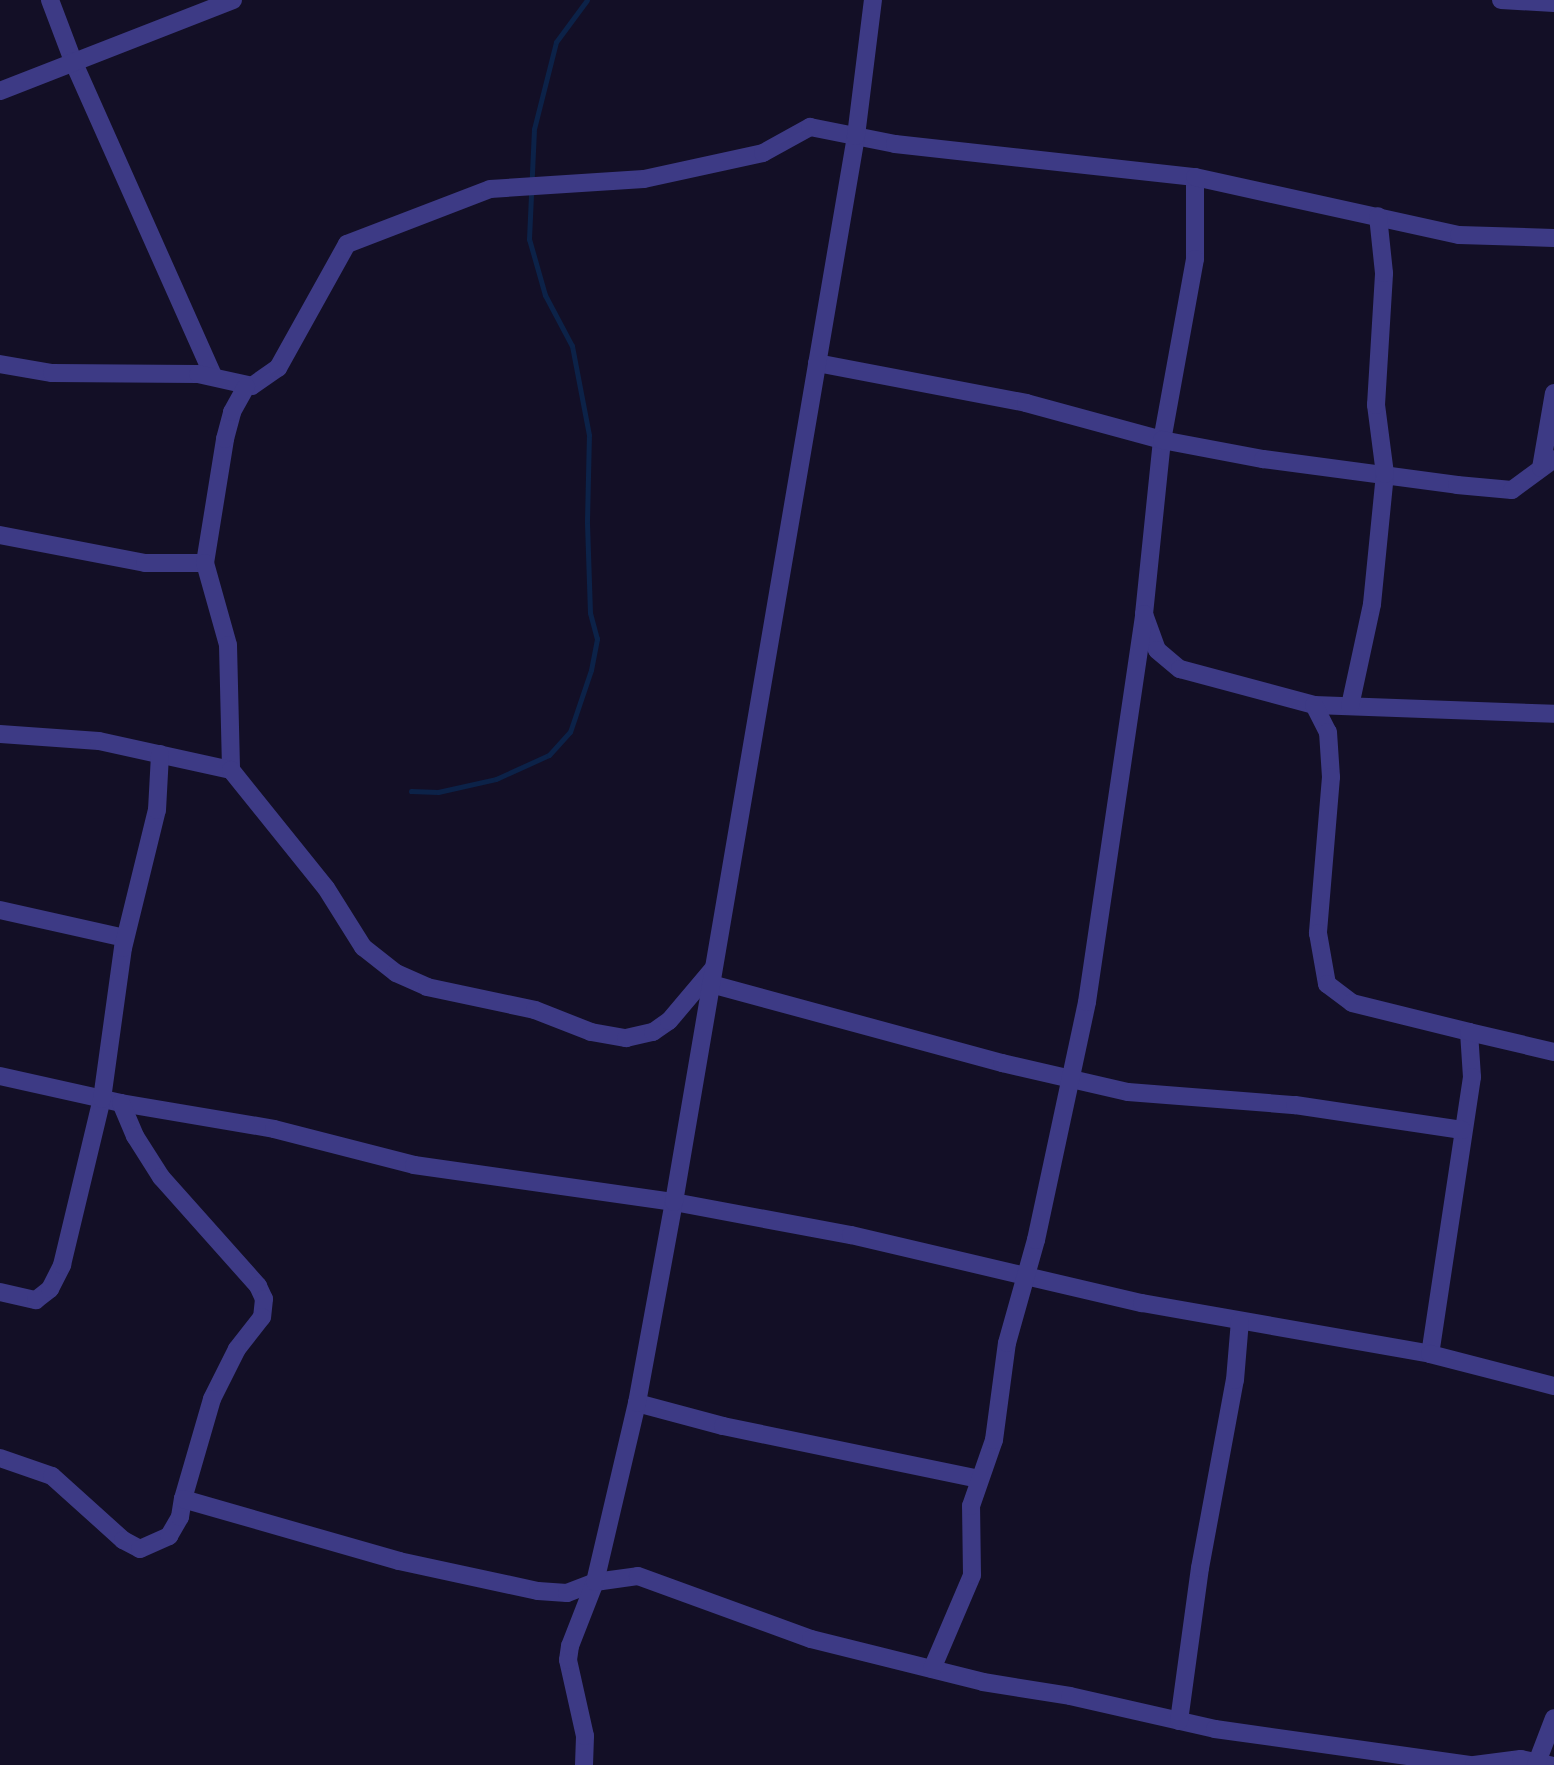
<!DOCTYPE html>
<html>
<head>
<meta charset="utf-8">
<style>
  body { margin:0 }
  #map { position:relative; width:1554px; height:1765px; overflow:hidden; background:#130f26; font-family:Commissioner,sans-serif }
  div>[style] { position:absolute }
  .stream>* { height:5px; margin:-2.5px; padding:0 2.5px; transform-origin:2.5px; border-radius:2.5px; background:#0c2248 }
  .street>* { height:18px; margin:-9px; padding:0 9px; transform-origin:9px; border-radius:9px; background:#3d3a85 }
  span { translate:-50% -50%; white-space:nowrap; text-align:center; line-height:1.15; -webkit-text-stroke:5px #130f26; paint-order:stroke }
</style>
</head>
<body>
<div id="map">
  <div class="stream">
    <i style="left:411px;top:791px;width:27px;rotate:2deg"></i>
    <i style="left:438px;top:792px;width:59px;rotate:-12.6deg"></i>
    <i style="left:496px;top:779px;width:58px;rotate:-24.4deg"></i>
    <i style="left:549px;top:755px;width:31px;rotate:-48deg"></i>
    <i style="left:570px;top:732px;width:65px;rotate:-71.3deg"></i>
    <i style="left:591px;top:670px;width:32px;rotate:-79deg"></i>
    <i style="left:597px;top:639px;width:27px;rotate:-105deg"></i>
    <i style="left:590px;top:613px;width:92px;rotate:-91.9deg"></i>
    <i style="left:587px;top:521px;width:86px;rotate:-88.7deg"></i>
    <i style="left:589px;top:435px;width:91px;rotate:-100.8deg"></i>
    <i style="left:572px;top:346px;width:58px;rotate:-117.9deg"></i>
    <i style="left:545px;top:295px;width:58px;rotate:-105.9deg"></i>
    <i style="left:529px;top:239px;width:110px;rotate:-87.4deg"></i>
    <i style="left:534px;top:129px;width:90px;rotate:-75.8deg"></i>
    <i style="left:556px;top:42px;width:52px;rotate:-53.6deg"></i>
  </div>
  <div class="street">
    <i style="left:50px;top:0;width:65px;rotate:69.3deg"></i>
    <i style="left:73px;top:61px;width:345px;rotate:66deg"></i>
    <i style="left:1501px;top:0;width:53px;rotate:3.2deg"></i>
    <i style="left:0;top:91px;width:250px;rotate:-21.3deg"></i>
    <i style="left:1195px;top:177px;width:82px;rotate:90deg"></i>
    <i style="left:1195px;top:259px;width:184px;rotate:100.3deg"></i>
    <i style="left:1162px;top:440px;width:175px;rotate:95.9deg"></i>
    <i style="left:1144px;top:614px;width:38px;rotate:70deg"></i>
    <i style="left:1157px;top:650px;width:30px;rotate:40deg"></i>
    <i style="left:1180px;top:669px;width:139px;rotate:15deg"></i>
    <i style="left:1314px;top:705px;width:240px;rotate:2.1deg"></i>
    <i style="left:817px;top:363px;width:213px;rotate:10.8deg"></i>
    <i style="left:1026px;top:403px;width:141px;rotate:15.2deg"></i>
    <i style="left:1162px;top:440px;width:103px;rotate:10.7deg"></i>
    <i style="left:1263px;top:459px;width:196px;rotate:7.6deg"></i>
    <i style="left:1457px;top:485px;width:55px;rotate:5.2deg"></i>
    <i style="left:1512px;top:490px;width:52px;rotate:-36.4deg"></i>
    <i style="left:0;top:364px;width:53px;rotate:9.8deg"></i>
    <i style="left:52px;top:373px;width:146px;rotate:0.4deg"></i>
    <i style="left:198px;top:374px;width:55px;rotate:12.5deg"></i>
    <i style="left:252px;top:386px;width:32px;rotate:-35deg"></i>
    <i style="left:278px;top:368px;width:142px;rotate:-60.9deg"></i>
    <i style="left:347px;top:244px;width:153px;rotate:-21deg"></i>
    <i style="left:490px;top:189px;width:154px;rotate:-3.7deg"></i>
    <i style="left:644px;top:179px;width:122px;rotate:-12.3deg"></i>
    <i style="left:763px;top:153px;width:54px;rotate:-29deg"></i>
    <i style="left:810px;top:127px;width:87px;rotate:11.3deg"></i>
    <i style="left:895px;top:144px;width:302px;rotate:6.3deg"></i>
    <i style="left:1195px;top:177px;width:270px;rotate:12.4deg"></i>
    <i style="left:1459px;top:235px;width:95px;rotate:1.8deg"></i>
    <i style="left:1541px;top:468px;width:76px;rotate:-80.2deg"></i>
    <i style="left:0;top:535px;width:148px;rotate:10.9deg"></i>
    <i style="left:145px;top:563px;width:60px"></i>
    <i style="left:205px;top:563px;width:126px;rotate:-80.8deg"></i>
    <i style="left:225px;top:439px;width:28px;rotate:-75deg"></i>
    <i style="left:232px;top:412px;width:29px;rotate:-61deg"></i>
    <i style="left:205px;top:563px;width:85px;rotate:74.3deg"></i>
    <i style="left:228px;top:645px;width:125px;rotate:88.6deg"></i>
    <i style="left:1314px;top:705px;width:30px;rotate:63deg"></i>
    <i style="left:1328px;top:732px;width:45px;rotate:86.2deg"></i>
    <i style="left:1331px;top:777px;width:157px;rotate:94.8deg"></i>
    <i style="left:1318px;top:933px;width:52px;rotate:80deg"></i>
    <i style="left:1327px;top:984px;width:31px;rotate:37deg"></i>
    <i style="left:1352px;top:1003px;width:121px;rotate:13.9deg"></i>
    <i style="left:1469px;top:1032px;width:45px;rotate:86.2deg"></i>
    <i style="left:1472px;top:1077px;width:280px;rotate:98.6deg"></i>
    <i style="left:1350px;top:706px;width:104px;rotate:-77.8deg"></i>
    <i style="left:1372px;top:604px;width:131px;rotate:-84.3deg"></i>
    <i style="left:1385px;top:474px;width:70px;rotate:-97.4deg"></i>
    <i style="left:1376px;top:405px;width:132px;rotate:-86.5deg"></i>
    <i style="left:1384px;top:273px;width:57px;rotate:-96deg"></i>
    <i style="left:0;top:734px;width:99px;rotate:4deg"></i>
    <i style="left:99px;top:741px;width:135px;rotate:12.4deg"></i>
    <i style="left:231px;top:770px;width:151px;rotate:51.2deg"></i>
    <i style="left:326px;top:888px;width:70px;rotate:57.9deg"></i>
    <i style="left:363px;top:947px;width:42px;rotate:38.2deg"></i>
    <i style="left:396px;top:973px;width:34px;rotate:24deg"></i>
    <i style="left:427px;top:987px;width:110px;rotate:12deg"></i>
    <i style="left:535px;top:1010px;width:60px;rotate:21.4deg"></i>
    <i style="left:591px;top:1032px;width:36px;rotate:10deg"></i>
    <i style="left:626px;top:1038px;width:28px;rotate:-13deg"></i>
    <i style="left:653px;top:1032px;width:19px;rotate:-35deg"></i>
    <i style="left:669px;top:1021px;width:68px;rotate:-49.8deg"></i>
    <i style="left:0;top:910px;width:128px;rotate:12.6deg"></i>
    <i style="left:711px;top:984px;width:302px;rotate:15.2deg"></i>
    <i style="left:1002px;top:1063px;width:129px;rotate:13deg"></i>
    <i style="left:1128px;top:1092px;width:168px;rotate:4.5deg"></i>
    <i style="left:1295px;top:1105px;width:169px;rotate:8.5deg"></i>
    <i style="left:1469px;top:1032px;width:87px;rotate:13.2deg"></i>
    <i style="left:0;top:1076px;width:124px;rotate:12.6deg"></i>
    <i style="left:121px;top:1103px;width:155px;rotate:9.6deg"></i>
    <i style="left:274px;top:1129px;width:145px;rotate:14.4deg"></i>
    <i style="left:414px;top:1165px;width:263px;rotate:8.1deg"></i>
    <i style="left:674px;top:1202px;width:180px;rotate:10.6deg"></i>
    <i style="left:851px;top:1235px;width:299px;rotate:13.2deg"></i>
    <i style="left:1142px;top:1303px;width:292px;rotate:10deg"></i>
    <i style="left:1430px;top:1354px;width:128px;rotate:14.5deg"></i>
    <i style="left:121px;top:1103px;width:36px;rotate:67deg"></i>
    <i style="left:135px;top:1136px;width:49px;rotate:57.6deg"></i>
    <i style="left:161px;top:1177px;width:146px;rotate:48.3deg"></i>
    <i style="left:258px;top:1286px;width:14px;rotate:65deg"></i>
    <i style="left:264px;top:1299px;width:18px;rotate:96deg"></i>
    <i style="left:262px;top:1317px;width:41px;rotate:128deg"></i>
    <i style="left:237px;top:1349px;width:56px;rotate:116.6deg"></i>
    <i style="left:212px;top:1399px;width:104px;rotate:106.2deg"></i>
    <i style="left:0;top:1292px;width:37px;rotate:13deg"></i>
    <i style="left:36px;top:1300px;width:18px;rotate:-38deg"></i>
    <i style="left:50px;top:1289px;width:27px;rotate:-63deg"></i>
    <i style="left:62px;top:1265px;width:171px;rotate:-76.5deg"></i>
    <i style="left:102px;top:1099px;width:152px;rotate:-82.1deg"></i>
    <i style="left:123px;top:948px;width:142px;rotate:-76.2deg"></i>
    <i style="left:157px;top:810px;width:56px;rotate:-86.9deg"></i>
    <i style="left:637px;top:1403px;width:89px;rotate:15deg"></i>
    <i style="left:723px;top:1426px;width:261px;rotate:11.7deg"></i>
    <i style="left:0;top:1458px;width:55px;rotate:19.1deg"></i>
    <i style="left:52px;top:1476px;width:96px;rotate:42deg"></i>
    <i style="left:123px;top:1540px;width:19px;rotate:28deg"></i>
    <i style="left:140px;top:1549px;width:32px;rotate:-24deg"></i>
    <i style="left:169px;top:1536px;width:22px;rotate:-60deg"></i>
    <i style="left:180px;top:1517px;width:18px;rotate:-81deg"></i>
    <i style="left:183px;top:1499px;width:225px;rotate:16deg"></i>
    <i style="left:399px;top:1561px;width:142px;rotate:12.2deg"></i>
    <i style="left:538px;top:1591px;width:29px;rotate:4deg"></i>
    <i style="left:567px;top:1593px;width:30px;rotate:-21deg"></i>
    <i style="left:595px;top:1582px;width:43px;rotate:-7.9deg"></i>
    <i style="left:638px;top:1576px;width:184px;rotate:20deg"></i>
    <i style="left:811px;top:1639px;width:177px;rotate:14deg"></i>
    <i style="left:983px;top:1682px;width:88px;rotate:9.1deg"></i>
    <i style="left:1070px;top:1696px;width:149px;rotate:12.8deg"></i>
    <i style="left:1215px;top:1729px;width:259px;rotate:8deg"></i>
    <i style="left:932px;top:1669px;width:102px;rotate:-66.9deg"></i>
    <i style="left:972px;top:1575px;width:69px;rotate:-90.8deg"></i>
    <i style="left:971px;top:1506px;width:70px;rotate:-70.8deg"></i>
    <i style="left:994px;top:1440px;width:98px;rotate:-82.4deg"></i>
    <i style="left:1007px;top:1343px;width:107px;rotate:-74.3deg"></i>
    <i style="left:1036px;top:1240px;width:243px;rotate:-77.9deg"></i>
    <i style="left:1087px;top:1002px;width:392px;rotate:-81.6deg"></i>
    <i style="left:1179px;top:1721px;width:154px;rotate:-82.2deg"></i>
    <i style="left:1200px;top:1568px;width:191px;rotate:-79.5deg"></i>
    <i style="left:1235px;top:1380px;width:59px;rotate:-85.2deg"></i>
    <i style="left:584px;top:1765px;width:29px;rotate:-88deg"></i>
    <i style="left:585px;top:1736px;width:78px;rotate:-102.6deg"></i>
    <i style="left:568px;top:1660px;width:14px;rotate:-82deg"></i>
    <i style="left:570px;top:1646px;width:69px;rotate:-68.7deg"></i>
    <i style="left:595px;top:1582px;width:184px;rotate:-76.8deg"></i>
    <i style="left:637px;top:1403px;width:204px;rotate:-79.6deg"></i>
    <i style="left:674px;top:1202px;width:1081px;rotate:-80.31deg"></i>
    <i style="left:856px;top:136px;width:137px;rotate:-82.9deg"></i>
    <i style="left:1474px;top:1765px;width:47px;rotate:-7.3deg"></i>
    <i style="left:1521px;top:1759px;width:30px;rotate:12deg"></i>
    <i style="left:1536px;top:1765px;width:50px;rotate:-69deg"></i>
  </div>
</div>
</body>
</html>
